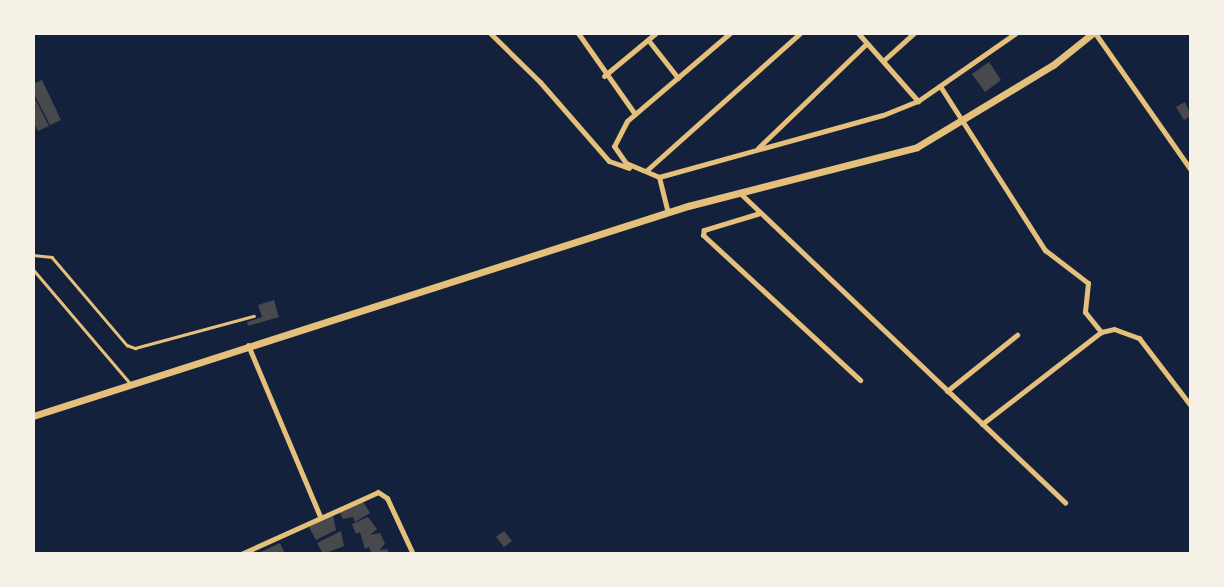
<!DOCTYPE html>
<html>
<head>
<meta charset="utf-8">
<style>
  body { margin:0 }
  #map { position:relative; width:1224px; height:587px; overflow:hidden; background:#14213d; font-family:Raleway,sans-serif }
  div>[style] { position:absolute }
  .building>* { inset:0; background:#48494c }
  .service>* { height:2.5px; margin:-1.25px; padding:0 1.25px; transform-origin:1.25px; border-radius:1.25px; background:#e5c07b }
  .minor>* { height:5px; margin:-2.5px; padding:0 2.5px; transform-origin:2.5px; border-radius:2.5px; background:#e5c07b }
  .secondary>* { height:7px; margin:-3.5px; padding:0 3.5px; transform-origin:3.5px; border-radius:3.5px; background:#e5c07b }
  span { translate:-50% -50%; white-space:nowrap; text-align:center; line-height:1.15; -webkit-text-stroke:5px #f6f1e7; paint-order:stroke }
  .frame { position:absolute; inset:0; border:35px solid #f6f1e7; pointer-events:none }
</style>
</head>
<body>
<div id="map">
  <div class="building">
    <i style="clip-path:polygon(989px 62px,1001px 80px,985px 92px,972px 74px)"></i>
    <i style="clip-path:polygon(42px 80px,61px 120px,50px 125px,33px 92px,33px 84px)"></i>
    <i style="clip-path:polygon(33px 95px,49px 126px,38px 131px,33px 122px)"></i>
    <i style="clip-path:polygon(1185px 102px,1191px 116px,1184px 120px,1176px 107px)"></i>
    <i style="clip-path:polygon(274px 300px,279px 317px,248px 326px,247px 322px,262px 317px,258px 305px)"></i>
    <i style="clip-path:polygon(362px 500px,370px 513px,355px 522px,353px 517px,343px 519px,338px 509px)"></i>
    <i style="clip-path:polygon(333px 515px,336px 530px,316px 540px,309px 527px)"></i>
    <i style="clip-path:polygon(368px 517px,377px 529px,370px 535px,380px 533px,385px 544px,379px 550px,387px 549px,390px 554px,372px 554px,369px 547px,365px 549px,360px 532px,356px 534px,352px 524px)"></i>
    <i style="clip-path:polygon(341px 531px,344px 546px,323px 554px,317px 543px)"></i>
    <i style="clip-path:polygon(504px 531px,512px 541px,504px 547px,496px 537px)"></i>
    <i style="clip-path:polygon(280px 543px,285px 554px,262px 554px,261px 552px)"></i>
  </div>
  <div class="service">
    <i style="left:33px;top:255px;width:19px;rotate:6deg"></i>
    <i style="left:52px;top:257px;width:116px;rotate:49.6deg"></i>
    <i style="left:127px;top:345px;width:9px;rotate:21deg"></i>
    <i style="left:135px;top:348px;width:123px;rotate:-15.1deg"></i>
    <i style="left:33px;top:269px;width:150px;rotate:49.6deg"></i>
  </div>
  <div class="minor">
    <i style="left:490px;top:33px;width:70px;rotate:44.4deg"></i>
    <i style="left:540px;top:82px;width:105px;rotate:48.9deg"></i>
    <i style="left:609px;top:161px;width:21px;rotate:19deg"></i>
    <i style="left:578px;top:33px;width:99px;rotate:54.9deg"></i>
    <i style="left:730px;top:33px;width:135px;rotate:139.5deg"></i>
    <i style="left:627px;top:121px;width:28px;rotate:117deg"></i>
    <i style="left:614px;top:146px;width:21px;rotate:55deg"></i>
    <i style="left:626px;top:163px;width:36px;rotate:23deg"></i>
    <i style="left:659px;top:177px;width:232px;rotate:-15.5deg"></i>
    <i style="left:883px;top:115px;width:38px;rotate:-22deg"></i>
    <i style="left:918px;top:101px;width:119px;rotate:-34.8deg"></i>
    <i style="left:858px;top:33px;width:91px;rotate:48.6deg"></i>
    <i style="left:1095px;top:33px;width:167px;rotate:55deg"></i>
    <i style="left:649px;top:41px;width:47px;rotate:51.9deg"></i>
    <i style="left:883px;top:61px;width:42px;rotate:-42.1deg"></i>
    <i style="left:604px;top:76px;width:67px;rotate:-39.6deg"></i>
    <i style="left:940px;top:86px;width:195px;rotate:57.4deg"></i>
    <i style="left:1045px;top:250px;width:54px;rotate:37.5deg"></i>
    <i style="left:1088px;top:283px;width:29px;rotate:96deg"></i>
    <i style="left:1085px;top:312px;width:26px;rotate:51deg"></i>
    <i style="left:758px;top:148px;width:151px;rotate:-43.9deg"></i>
    <i style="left:647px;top:170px;width:205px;rotate:-41.8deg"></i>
    <i style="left:659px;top:177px;width:37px;rotate:76deg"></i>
    <i style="left:740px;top:193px;width:449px;rotate:43.6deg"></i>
    <i style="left:760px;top:213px;width:59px;rotate:163.1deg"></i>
    <i style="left:704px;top:230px;width:5px;rotate:101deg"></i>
    <i style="left:703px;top:235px;width:214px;rotate:42.7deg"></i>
    <i style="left:248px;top:345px;width:186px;rotate:67.2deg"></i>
    <i style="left:947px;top:391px;width:90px;rotate:-38.7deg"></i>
    <i style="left:982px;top:424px;width:150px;rotate:-37.7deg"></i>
    <i style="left:1101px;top:332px;width:13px;rotate:-13deg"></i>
    <i style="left:1114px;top:329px;width:27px;rotate:20deg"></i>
    <i style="left:1139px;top:338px;width:86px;rotate:52.6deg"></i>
    <i style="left:241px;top:554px;width:150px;rotate:-24.3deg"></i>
    <i style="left:378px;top:492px;width:11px;rotate:34deg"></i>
    <i style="left:387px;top:498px;width:62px;rotate:65.1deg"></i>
  </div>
  <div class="secondary">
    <i style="left:33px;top:416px;width:688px;rotate:-17.78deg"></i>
    <i style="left:688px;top:206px;width:236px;rotate:-14.4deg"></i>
    <i style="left:917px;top:147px;width:159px;rotate:-31.1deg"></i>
    <i style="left:1053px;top:65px;width:51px;rotate:-38.7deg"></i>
  </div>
  <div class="frame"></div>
</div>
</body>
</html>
